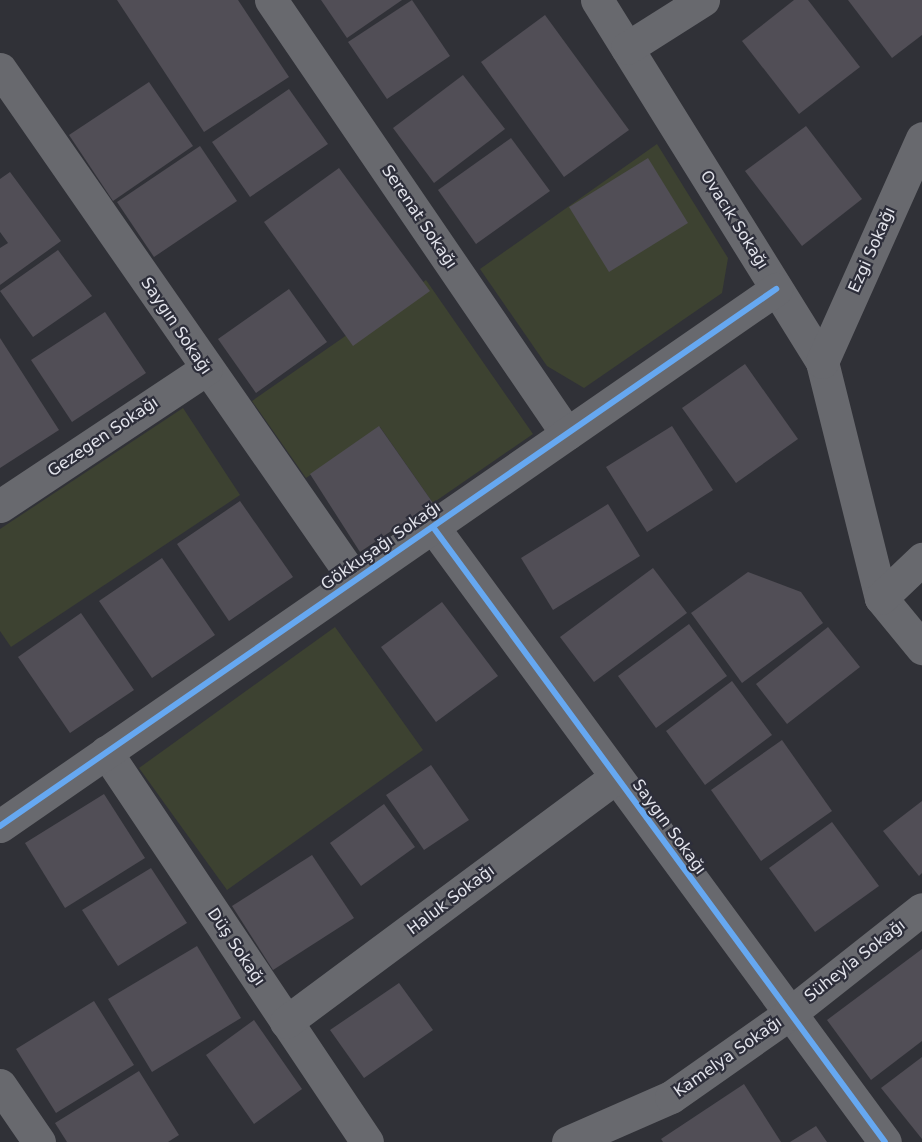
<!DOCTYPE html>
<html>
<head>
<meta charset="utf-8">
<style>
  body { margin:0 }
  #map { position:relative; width:922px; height:1142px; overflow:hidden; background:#303137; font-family:"DejaVu Sans",sans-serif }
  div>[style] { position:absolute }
  .green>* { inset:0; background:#3d4231 }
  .building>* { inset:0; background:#514e56 }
  .minor>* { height:33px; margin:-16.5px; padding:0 16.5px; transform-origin:16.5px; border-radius:16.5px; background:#68696e }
  .tertiary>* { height:33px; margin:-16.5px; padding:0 16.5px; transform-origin:16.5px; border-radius:16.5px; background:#68696e }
  .cycleway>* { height:6px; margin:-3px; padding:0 3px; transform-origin:3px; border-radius:3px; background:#66a8f1 }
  span { translate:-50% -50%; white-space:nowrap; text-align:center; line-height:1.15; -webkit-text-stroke:4.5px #2d2e3a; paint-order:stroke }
  .street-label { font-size:16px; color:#e3e4ec }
</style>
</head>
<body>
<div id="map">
  <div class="green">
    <i style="clip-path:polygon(657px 144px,728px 258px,722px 293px,584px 388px,547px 366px,480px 269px)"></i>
    <i style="clip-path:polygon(426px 280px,533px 434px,433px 503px,380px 427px,306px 478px,252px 401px)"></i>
    <i style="clip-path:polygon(183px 408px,240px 495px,11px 647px,0 631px,0 529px)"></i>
    <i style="clip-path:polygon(335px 627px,423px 750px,227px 890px,139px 768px)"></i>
  </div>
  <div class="building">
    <i style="clip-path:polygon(117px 0,238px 0,289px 77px,204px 132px)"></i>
    <i style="clip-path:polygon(321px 0,402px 0,347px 38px)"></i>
    <i style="clip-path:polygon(412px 0,450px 56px,387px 99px,348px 42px)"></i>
    <i style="clip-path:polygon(794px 0,808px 0,860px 67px,799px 114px,742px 41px)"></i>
    <i style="clip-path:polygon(848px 0,922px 0,922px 35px,892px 58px)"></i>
    <i style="clip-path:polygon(545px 15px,629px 130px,564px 177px,481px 62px)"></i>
    <i style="clip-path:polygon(463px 75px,505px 129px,434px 183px,393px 128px)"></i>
    <i style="clip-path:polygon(149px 82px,193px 146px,113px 201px,69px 135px)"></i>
    <i style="clip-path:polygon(289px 89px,328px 144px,250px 197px,212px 142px)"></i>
    <i style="clip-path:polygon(806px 126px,862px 199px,802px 246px,745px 171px)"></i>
    <i style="clip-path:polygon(511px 138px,550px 191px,476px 244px,438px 190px)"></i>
    <i style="clip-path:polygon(200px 146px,237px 201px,154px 257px,117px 202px)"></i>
    <i style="clip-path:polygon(648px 158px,688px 223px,609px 272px,569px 207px)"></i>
    <i style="clip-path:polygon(339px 168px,430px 291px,353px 346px,264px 222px)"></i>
    <i style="clip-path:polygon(10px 172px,61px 241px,0 285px,0 248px,8px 243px,0 232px,0 179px)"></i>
    <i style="clip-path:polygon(58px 250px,92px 296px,33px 337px,0 291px)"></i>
    <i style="clip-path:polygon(289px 289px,327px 342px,256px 393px,218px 339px)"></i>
    <i style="clip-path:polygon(105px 312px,146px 373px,72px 422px,31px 360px)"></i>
    <i style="clip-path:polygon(0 338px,59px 430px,0 468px)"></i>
    <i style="clip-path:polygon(745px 364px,798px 439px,736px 483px,682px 408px)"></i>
    <i style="clip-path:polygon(379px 426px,433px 503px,360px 552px,310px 474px)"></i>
    <i style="clip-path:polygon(672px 426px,713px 490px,647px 532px,606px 467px)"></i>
    <i style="clip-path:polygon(240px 501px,293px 577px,229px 621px,177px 544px)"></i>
    <i style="clip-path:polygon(608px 504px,640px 556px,553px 610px,521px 558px)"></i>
    <i style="clip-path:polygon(162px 558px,215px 635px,152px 678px,99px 601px)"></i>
    <i style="clip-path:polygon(653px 568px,687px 613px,594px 682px,560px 637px)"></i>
    <i style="clip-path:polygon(748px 572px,801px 592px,823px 623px,742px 683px,691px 613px)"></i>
    <i style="clip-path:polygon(442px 602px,498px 676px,436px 722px,381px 647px)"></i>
    <i style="clip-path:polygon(81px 613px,134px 690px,70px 733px,18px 657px)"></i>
    <i style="clip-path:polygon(689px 624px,727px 676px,656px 728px,618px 676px)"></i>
    <i style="clip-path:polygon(828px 627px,860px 667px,787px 724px,756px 684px)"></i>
    <i style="clip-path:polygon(732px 681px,772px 735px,705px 785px,666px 731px)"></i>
    <i style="clip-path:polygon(782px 740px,832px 811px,761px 861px,711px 790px)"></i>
    <i style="clip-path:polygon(431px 765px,469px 820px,424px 850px,386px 795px)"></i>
    <i style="clip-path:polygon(104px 794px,145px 858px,65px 908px,25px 843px)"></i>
    <i style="clip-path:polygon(922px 801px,922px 873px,919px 876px,883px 831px)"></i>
    <i style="clip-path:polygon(384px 804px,415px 847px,361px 886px,330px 843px)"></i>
    <i style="clip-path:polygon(832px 822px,879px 886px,815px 932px,769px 868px)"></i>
    <i style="clip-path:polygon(312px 855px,354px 918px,273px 970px,232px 906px)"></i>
    <i style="clip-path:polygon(151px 868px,187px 923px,118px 966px,82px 910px)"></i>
    <i style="clip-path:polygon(197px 946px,241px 1018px,152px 1072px,108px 999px)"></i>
    <i style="clip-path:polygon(922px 949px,922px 1041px,871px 1080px,827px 1020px)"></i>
    <i style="clip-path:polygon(399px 983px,433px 1030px,364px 1078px,330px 1030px)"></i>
    <i style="clip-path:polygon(94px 1001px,134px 1065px,56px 1113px,16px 1049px)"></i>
    <i style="clip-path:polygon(254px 1020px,302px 1089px,254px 1124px,206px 1055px)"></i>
    <i style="clip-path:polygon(922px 1057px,922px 1139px,881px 1088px)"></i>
    <i style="clip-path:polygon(139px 1071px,179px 1135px,168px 1142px,67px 1142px,55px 1123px)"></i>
    <i style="clip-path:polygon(744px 1084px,781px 1142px,663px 1142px,661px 1139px)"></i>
    <i style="clip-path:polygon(816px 1126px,827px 1142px,790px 1142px)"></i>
  </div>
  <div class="minor">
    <i style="left:271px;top:0;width:525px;rotate:55.7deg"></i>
    <i style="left:597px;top:0;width:426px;rotate:58.1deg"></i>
    <i style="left:822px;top:362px;width:243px;rotate:76deg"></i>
    <i style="left:881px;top:598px;width:65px;rotate:50.6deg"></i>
    <i style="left:627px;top:48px;width:90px;rotate:-32.3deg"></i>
    <i style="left:0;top:69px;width:622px;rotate:55.21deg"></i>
    <i style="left:822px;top:362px;width:245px;rotate:-65.9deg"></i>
    <i style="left:0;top:506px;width:247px;rotate:-33.6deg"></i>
    <i style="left:433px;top:527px;width:763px;rotate:53.69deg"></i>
    <i style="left:881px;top:598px;width:57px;rotate:-43.6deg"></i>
    <i style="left:106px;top:752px;width:469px;rotate:56.2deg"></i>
    <i style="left:0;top:826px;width:944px;rotate:-34.68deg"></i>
    <i style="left:286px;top:1022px;width:411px;rotate:-36.6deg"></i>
    <i style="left:0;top:1085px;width:69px;rotate:55.6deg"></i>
  </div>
  <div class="tertiary">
    <i style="left:568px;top:1142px;width:112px;rotate:-23.6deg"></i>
    <i style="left:671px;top:1097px;width:144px;rotate:-35.1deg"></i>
    <i style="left:789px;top:1014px;width:169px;rotate:-38.3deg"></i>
  </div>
  <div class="cycleway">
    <i style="left:433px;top:527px;width:763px;rotate:53.69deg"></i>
    <i style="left:0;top:826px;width:944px;rotate:-34.68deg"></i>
  </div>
  <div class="street-label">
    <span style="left:419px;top:217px;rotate:56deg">Serenat Sokağı</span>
    <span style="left:734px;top:220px;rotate:58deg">Ovacık Sokağı</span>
    <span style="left:872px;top:250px;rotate:-66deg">Ezgi Sokağı</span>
    <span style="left:176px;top:326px;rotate:56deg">Saygın Sokağı</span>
    <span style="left:103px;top:437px;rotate:-34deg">Gezegen Sokağı</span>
    <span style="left:381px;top:546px;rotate:-35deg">Gökkuşağı Sokağı</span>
    <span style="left:669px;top:827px;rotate:54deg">Saygın Sokağı</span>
    <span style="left:451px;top:900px;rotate:-37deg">Haluk Sokağı</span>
    <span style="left:236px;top:947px;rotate:56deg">Düş Sokağı</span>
    <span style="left:855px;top:961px;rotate:-38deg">Süheyla Sokağı</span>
    <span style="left:728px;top:1057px;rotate:-35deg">Kamelya Sokağı</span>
  </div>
</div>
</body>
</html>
